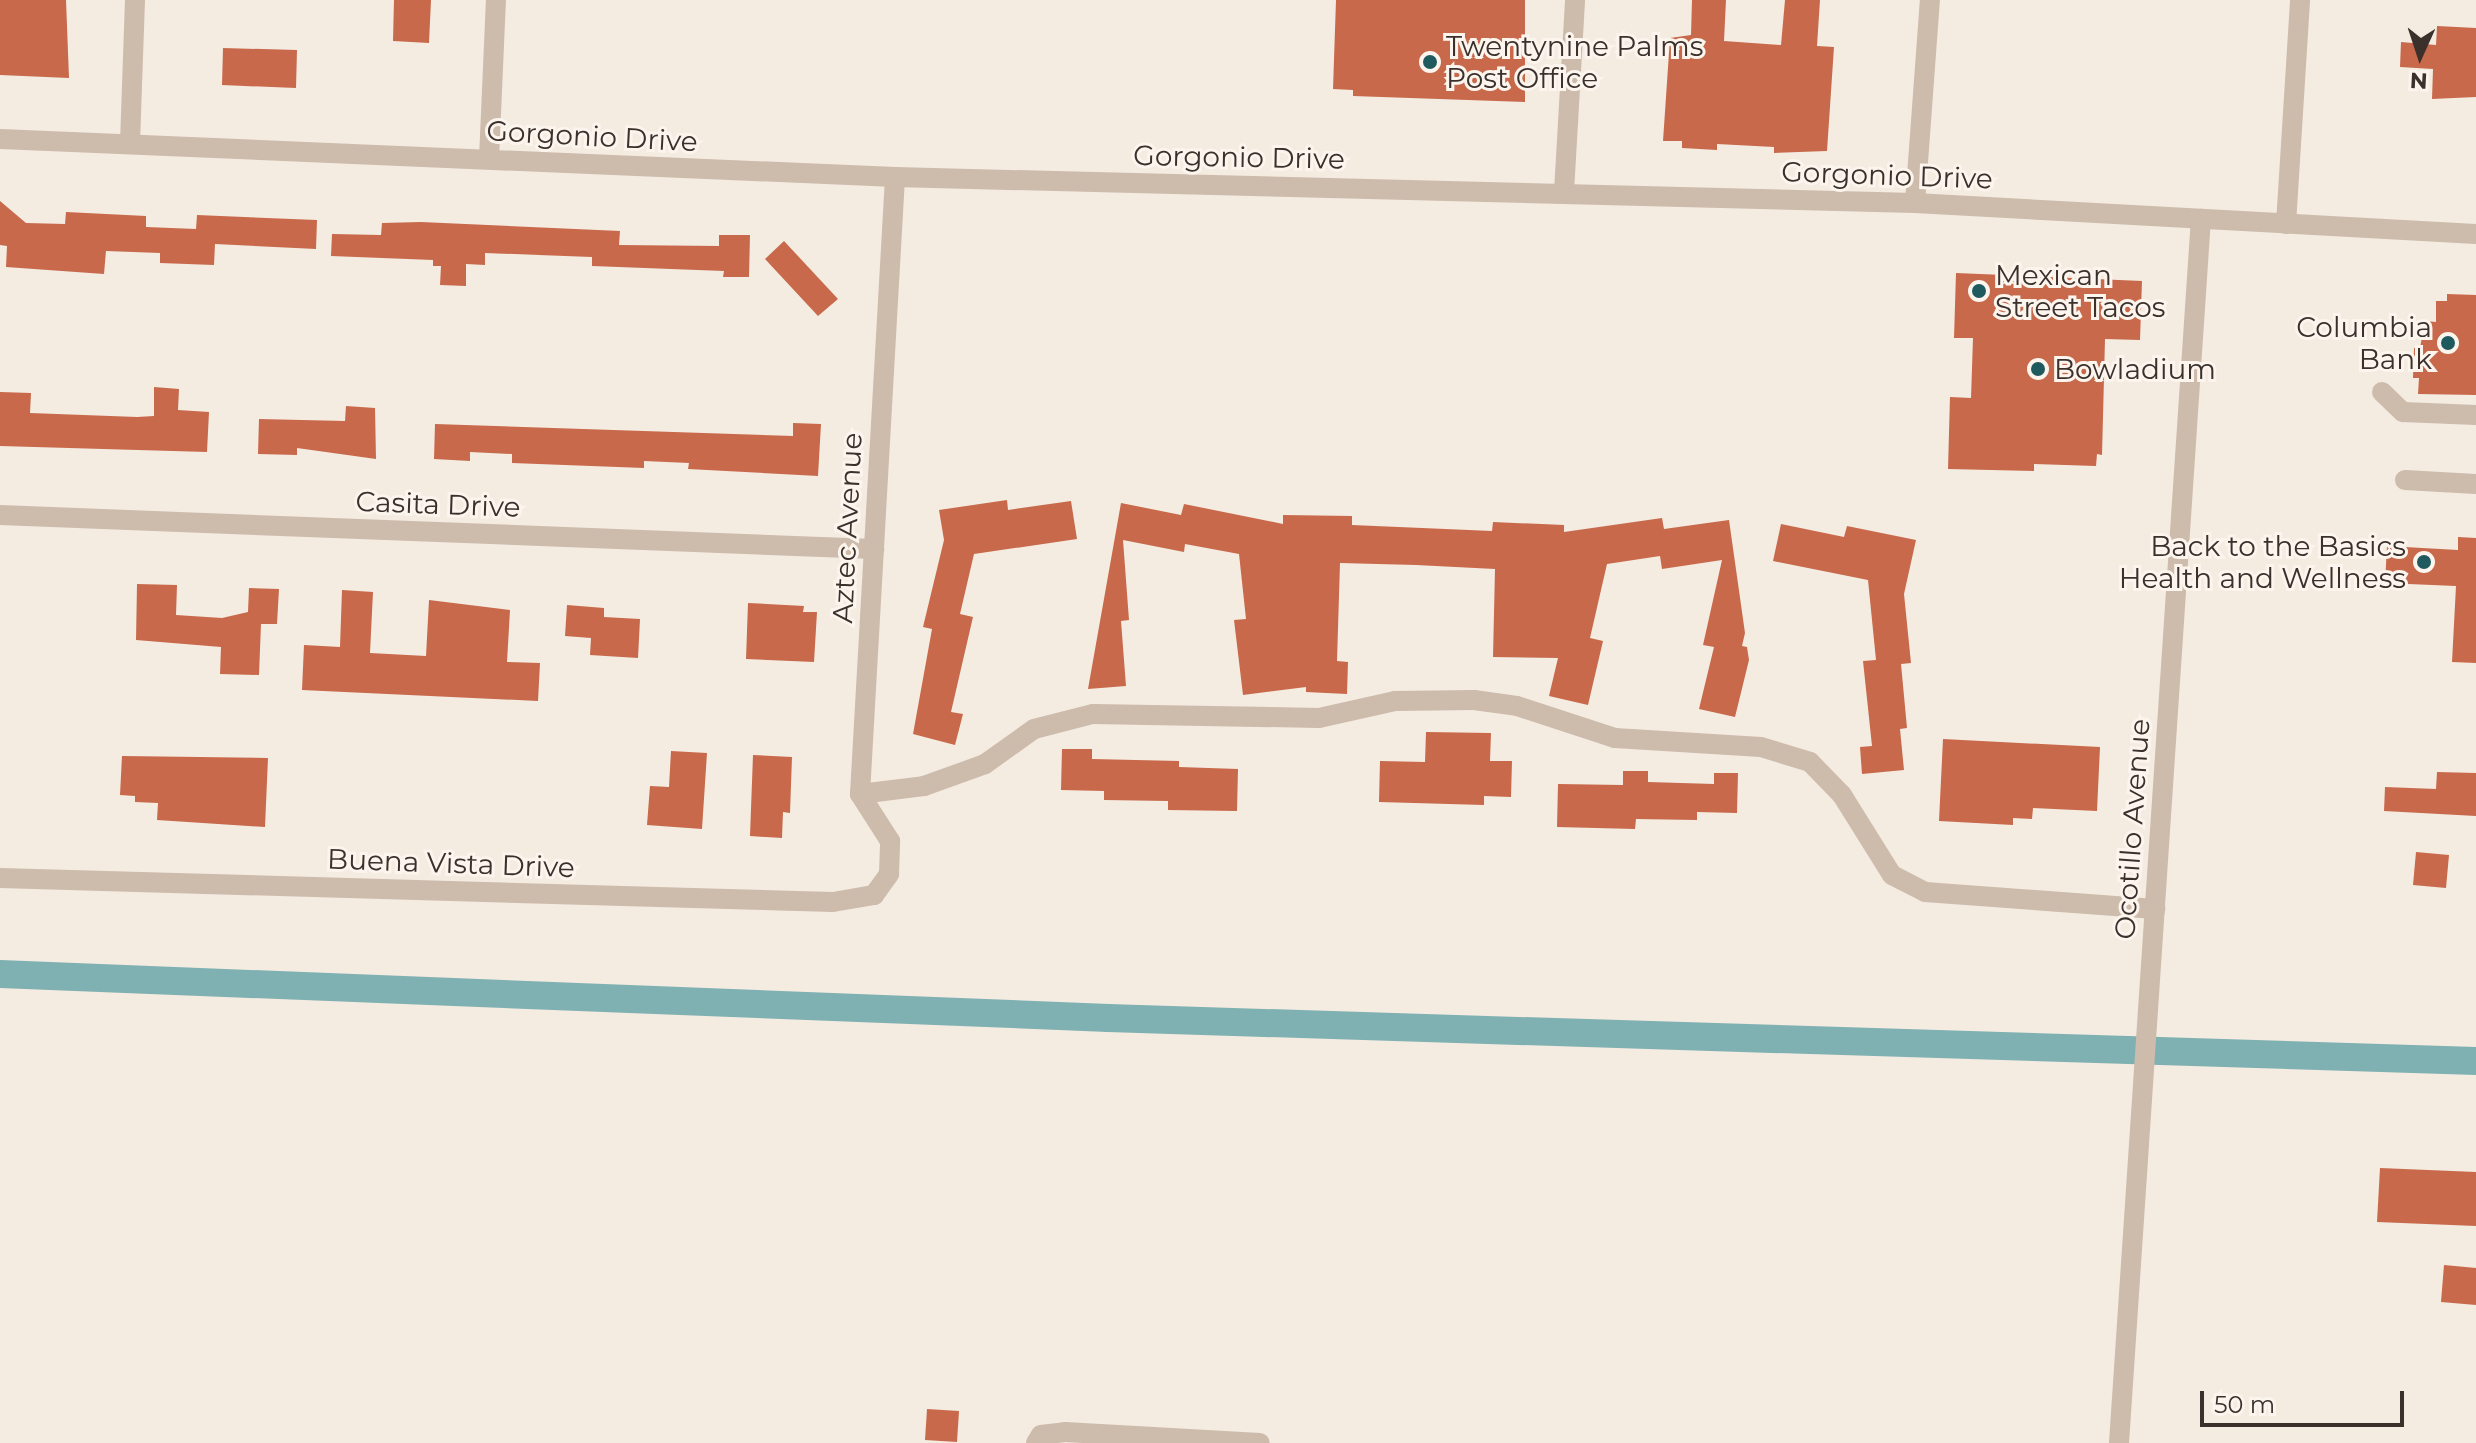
<!DOCTYPE html>
<html>
<head>
<meta charset="utf-8">
<style>
  body { margin:0 }
  #map { position:relative; width:2476px; height:1443px; overflow:hidden; background:#f4ebe1; font-family:Montserrat,sans-serif }
  div>[style] { position:absolute }
  .canal>* { height:28px; margin:-14px; padding:0 14px; transform-origin:14px; border-radius:14px; background:#7fb0b2 }
  .building>* { inset:0; background:#c8694b }
  .minor>* { height:20px; margin:-10px; padding:0 10px; transform-origin:10px; border-radius:10px; background:#cdbbac }
  .dots>* { width:22px; height:22px; translate:-50% -50%; box-sizing:border-box; border:4px solid #fbf5ee; border-radius:50% }
  span { translate:-50% -50%; white-space:nowrap; text-align:center; line-height:1.15; -webkit-text-stroke:6px #fbf5ee; paint-order:stroke }
  .poi-label { font-size:28px; color:#3b302b }
  .left { translate:0 -50%; text-align:left }
  .right { translate:-100% -50%; text-align:right }
  .street-label { font-size:28px; color:#3b302b }
  .north { position:absolute; left:2380px; top:16px; width:80px; height:80px; -webkit-text-stroke:6px #fbf5ee; paint-order:stroke; rotate:183deg; font-size:22px; font-weight:700; line-height:32px; text-align:center; color:#3b302b }
  .north::after { content:''; display:block; margin:auto; width:28px; height:36px; background:#3b302b; clip-path:polygon(50% 0,100% 100%,50% 72%,0 100%) }
  .scale { position:absolute; left:2200px; top:1391px; width:204px; height:36px; box-sizing:border-box; border:4px solid #3b302b; border-top:0; padding-left:10px; font-size:24px; line-height:28px; white-space:nowrap; color:#3b302b; -webkit-text-stroke:6px #fbf5ee; paint-order:stroke }
</style>
</head>
<body>
<div id="map">
  <div class="canal">
    <i style="left:0;top:974px;width:1109px;rotate:2.27deg"></i>
    <i style="left:1108px;top:1018px;width:1369px;rotate:1.8deg"></i>
  </div>
  <div class="building">
    <i style="clip-path:polygon(0 0,66px 0,69px 78px,0 75px)"></i>
    <i style="clip-path:polygon(394px 0,431px 0,429px 43px,393px 41px)"></i>
    <i style="clip-path:polygon(1336px 0,1525px 0,1525px 102px,1353px 96px,1353px 90px,1333px 89px)"></i>
    <i style="clip-path:polygon(1692px 0,1726px 0,1724px 41px,1781px 45px,1785px 0,1820px 0,1817px 46px,1834px 47px,1827px 151px,1774px 153px,1774px 147px,1717px 144px,1717px 150px,1682px 148px,1682px 141px,1663px 141px,1670px 38px,1691px 35px)"></i>
    <i style="clip-path:polygon(2437px 26px,2476px 28px,2476px 97px,2432px 99px,2433px 69px,2400px 67px,2401px 42px,2436px 45px)"></i>
    <i style="clip-path:polygon(223px 48px,297px 50px,296px 88px,222px 85px)"></i>
    <i style="clip-path:polygon(0 201px,26px 223px,65px 224px,66px 212px,146px 216px,146px 227px,196px 229px,197px 215px,317px 220px,316px 249px,215px 244px,214px 265px,160px 263px,160px 253px,106px 251px,104px 274px,6px 267px,7px 246px,0 245px)"></i>
    <i style="clip-path:polygon(421px 222px,620px 231px,619px 245px,719px 246px,719px 235px,750px 235px,749px 277px,723px 277px,724px 271px,592px 266px,592px 257px,485px 253px,485px 265px,466px 264px,466px 286px,440px 285px,441px 266px,433px 266px,433px 260px,331px 256px,332px 234px,381px 235px,382px 223px)"></i>
    <i style="clip-path:polygon(784px 241px,838px 299px,818px 316px,765px 259px)"></i>
    <i style="clip-path:polygon(1956px 273px,2142px 281px,2140px 340px,2105px 339px,2102px 455px,2097px 454px,2096px 466px,2034px 464px,2034px 471px,1948px 469px,1950px 397px,1971px 398px,1973px 338px,1954px 338px)"></i>
    <i style="clip-path:polygon(2447px 294px,2476px 295px,2476px 395px,2418px 394px,2419px 378px,2413px 378px,2414px 348px,2420px 348px,2425px 321px,2436px 322px,2436px 301px,2447px 301px)"></i>
    <i style="clip-path:polygon(154px 387px,179px 389px,178px 410px,209px 412px,207px 452px,0 446px,0 392px,31px 393px,30px 413px,137px 417px,154px 416px)"></i>
    <i style="clip-path:polygon(346px 406px,375px 408px,376px 459px,297px 448px,297px 455px,258px 454px,259px 419px,345px 421px)"></i>
    <i style="clip-path:polygon(793px 423px,821px 424px,818px 476px,688px 469px,689px 463px,644px 461px,644px 468px,512px 463px,512px 454px,470px 452px,470px 461px,434px 459px,435px 424px,793px 436px)"></i>
    <i style="clip-path:polygon(1007px 500px,1008px 510px,1071px 501px,1077px 539px,974px 554px,960px 614px,973px 617px,951px 712px,963px 714px,955px 745px,913px 734px,932px 629px,923px 627px,944px 540px,939px 510px)"></i>
    <i style="clip-path:polygon(1121px 503px,1181px 515px,1184px 504px,1283px 524px,1283px 515px,1352px 516px,1352px 525px,1492px 531px,1493px 522px,1564px 525px,1564px 532px,1662px 518px,1664px 529px,1729px 520px,1745px 633px,1742px 646px,1747px 647px,1749px 660px,1735px 717px,1699px 709px,1714px 647px,1703px 645px,1722px 560px,1662px 569px,1660px 556px,1607px 564px,1590px 638px,1603px 641px,1588px 705px,1549px 696px,1558px 658px,1493px 657px,1495px 569px,1416px 565px,1340px 563px,1337px 661px,1348px 662px,1347px 694px,1306px 692px,1306px 687px,1243px 695px,1234px 620px,1246px 619px,1239px 554px,1185px 544px,1184px 552px,1123px 540px,1129px 620px,1121px 621px,1126px 686px,1088px 689px)"></i>
    <i style="clip-path:polygon(1781px 524px,1844px 537px,1847px 526px,1916px 540px,1904px 594px,1911px 663px,1901px 664px,1907px 728px,1900px 729px,1904px 770px,1862px 774px,1860px 747px,1872px 746px,1863px 661px,1876px 660px,1868px 580px,1773px 561px)"></i>
    <i style="clip-path:polygon(2458px 537px,2476px 538px,2476px 663px,2452px 662px,2456px 586px,2385px 583px,2387px 546px,2458px 550px)"></i>
    <i style="clip-path:polygon(137px 584px,177px 585px,176px 615px,222px 618px,248px 612px,249px 588px,279px 589px,277px 624px,261px 624px,259px 675px,220px 674px,221px 647px,136px 640px)"></i>
    <i style="clip-path:polygon(342px 590px,373px 592px,370px 653px,426px 656px,429px 600px,510px 610px,507px 662px,540px 663px,538px 701px,302px 690px,304px 645px,340px 647px)"></i>
    <i style="clip-path:polygon(748px 603px,804px 606px,803px 612px,817px 612px,814px 662px,746px 659px)"></i>
    <i style="clip-path:polygon(567px 605px,604px 608px,604px 617px,640px 619px,638px 658px,590px 655px,591px 638px,565px 636px)"></i>
    <i style="clip-path:polygon(1426px 732px,1491px 733px,1490px 761px,1512px 761px,1511px 797px,1484px 796px,1484px 805px,1379px 802px,1380px 761px,1425px 762px)"></i>
    <i style="clip-path:polygon(1943px 739px,2100px 747px,2097px 811px,2033px 808px,2032px 819px,2013px 818px,2013px 825px,1939px 821px)"></i>
    <i style="clip-path:polygon(1062px 749px,1092px 749px,1092px 759px,1179px 761px,1179px 767px,1238px 769px,1237px 811px,1168px 810px,1168px 801px,1104px 800px,1104px 791px,1061px 790px)"></i>
    <i style="clip-path:polygon(671px 751px,707px 753px,702px 829px,647px 825px,650px 786px,669px 787px)"></i>
    <i style="clip-path:polygon(753px 755px,792px 757px,790px 813px,783px 812px,782px 838px,750px 836px)"></i>
    <i style="clip-path:polygon(122px 756px,268px 758px,265px 827px,157px 820px,158px 803px,135px 802px,135px 796px,120px 795px)"></i>
    <i style="clip-path:polygon(1623px 771px,1648px 771px,1648px 782px,1714px 784px,1714px 773px,1738px 773px,1737px 813px,1697px 812px,1697px 820px,1636px 819px,1635px 829px,1557px 827px,1558px 784px,1623px 785px)"></i>
    <i style="clip-path:polygon(2437px 772px,2476px 773px,2476px 816px,2384px 811px,2385px 787px,2436px 789px)"></i>
    <i style="clip-path:polygon(2416px 852px,2449px 855px,2446px 888px,2413px 885px)"></i>
    <i style="clip-path:polygon(2380px 1168px,2476px 1172px,2476px 1226px,2377px 1222px)"></i>
    <i style="clip-path:polygon(2444px 1265px,2476px 1268px,2476px 1305px,2441px 1302px)"></i>
    <i style="clip-path:polygon(927px 1409px,959px 1411px,957px 1442px,925px 1440px)"></i>
  </div>
  <div class="minor">
    <i style="left:0;top:139px;width:896px;rotate:2.43deg"></i>
    <i style="left:895px;top:177px;width:1020px;rotate:1.46deg"></i>
    <i style="left:1915px;top:203px;width:562px;rotate:3.16deg"></i>
    <i style="left:130px;top:143px;width:143px;rotate:-88deg"></i>
    <i style="left:489px;top:159px;width:159px;rotate:-87.5deg"></i>
    <i style="left:1564px;top:192px;width:192px;rotate:-86.7deg"></i>
    <i style="left:1915px;top:203px;width:204px;rotate:-85.8deg"></i>
    <i style="left:2286px;top:224px;width:224px;rotate:-86.4deg"></i>
    <i style="left:2382px;top:392px;width:29px;rotate:44deg"></i>
    <i style="left:2403px;top:412px;width:73px;rotate:2.4deg"></i>
    <i style="left:2405px;top:480px;width:71px;rotate:3.2deg"></i>
    <i style="left:0;top:515px;width:875px;rotate:2.23deg"></i>
    <i style="left:860px;top:794px;width:64px;rotate:-7.1deg"></i>
    <i style="left:924px;top:786px;width:65px;rotate:-19.8deg"></i>
    <i style="left:985px;top:764px;width:60px;rotate:-35.5deg"></i>
    <i style="left:1034px;top:729px;width:61px;rotate:-14.3deg"></i>
    <i style="left:1093px;top:714px;width:226px;rotate:1deg"></i>
    <i style="left:1319px;top:718px;width:78px;rotate:-12.6deg"></i>
    <i style="left:1395px;top:701px;width:79px;rotate:-0.7deg"></i>
    <i style="left:1474px;top:700px;width:43px;rotate:7.9deg"></i>
    <i style="left:1517px;top:706px;width:103px;rotate:18.1deg"></i>
    <i style="left:1615px;top:738px;width:146px;rotate:3.5deg"></i>
    <i style="left:1761px;top:747px;width:51px;rotate:17deg"></i>
    <i style="left:1810px;top:762px;width:46px;rotate:45.9deg"></i>
    <i style="left:1842px;top:795px;width:94px;rotate:58deg"></i>
    <i style="left:1892px;top:875px;width:37px;rotate:27deg"></i>
    <i style="left:1925px;top:892px;width:231px;rotate:4.2deg"></i>
    <i style="left:0;top:878px;width:833px;rotate:1.65deg"></i>
    <i style="left:833px;top:902px;width:42px;rotate:-9.7deg"></i>
    <i style="left:874px;top:895px;width:26px;rotate:-54deg"></i>
    <i style="left:889px;top:874px;width:33px;rotate:-88deg"></i>
    <i style="left:890px;top:841px;width:56px;rotate:-122.6deg"></i>
    <i style="left:860px;top:794px;width:618px;rotate:-86.75deg"></i>
    <i style="left:1036px;top:1443px;width:9px;rotate:-58deg"></i>
    <i style="left:1041px;top:1435px;width:24px;rotate:-7deg"></i>
    <i style="left:1065px;top:1432px;width:195px;rotate:3.2deg"></i>
    <i style="left:2119px;top:1443px;width:1227px;rotate:-86.17deg"></i>
  </div>
  <div class="dots">
    <i style="left:1430px;top:62px;background:#1f5a5e"></i>
    <i style="left:1979px;top:291px;background:#1f5a5e"></i>
    <i style="left:2448px;top:343px;background:#1f5a5e"></i>
    <i style="left:2038px;top:369px;background:#1f5a5e"></i>
    <i style="left:2424px;top:562px;background:#1f5a5e"></i>
  </div>
  <div class="poi-label">
    <span class="left" style="left:1446px;top:62px">Twentynine Palms<br>Post Office</span>
    <span class="left" style="left:1995px;top:291px">Mexican<br>Street Tacos</span>
    <span class="right" style="left:2432px;top:343px">Columbia<br>Bank</span>
    <span class="left" style="left:2054px;top:369px">Bowladium</span>
    <span class="right" style="left:2406px;top:562px">Back to the Basics<br>Health and Wellness</span>
  </div>
  <div class="street-label">
    <span style="left:592px;top:136px;rotate:3deg">Gorgonio Drive</span>
    <span style="left:1239px;top:157px;rotate:1deg">Gorgonio Drive</span>
    <span style="left:1887px;top:175px;rotate:2deg">Gorgonio Drive</span>
    <span style="left:438px;top:504px;rotate:2deg">Casita Drive</span>
    <span style="left:847px;top:528px;rotate:-87deg">Aztec Avenue</span>
    <span style="left:2132px;top:829px;rotate:-86deg">Ocotillo Avenue</span>
    <span style="left:451px;top:863px;rotate:2deg">Buena Vista Drive</span>
  </div>
  <div class="north">N</div>
  <div class="scale">50 m</div>
</div>
</body>
</html>
